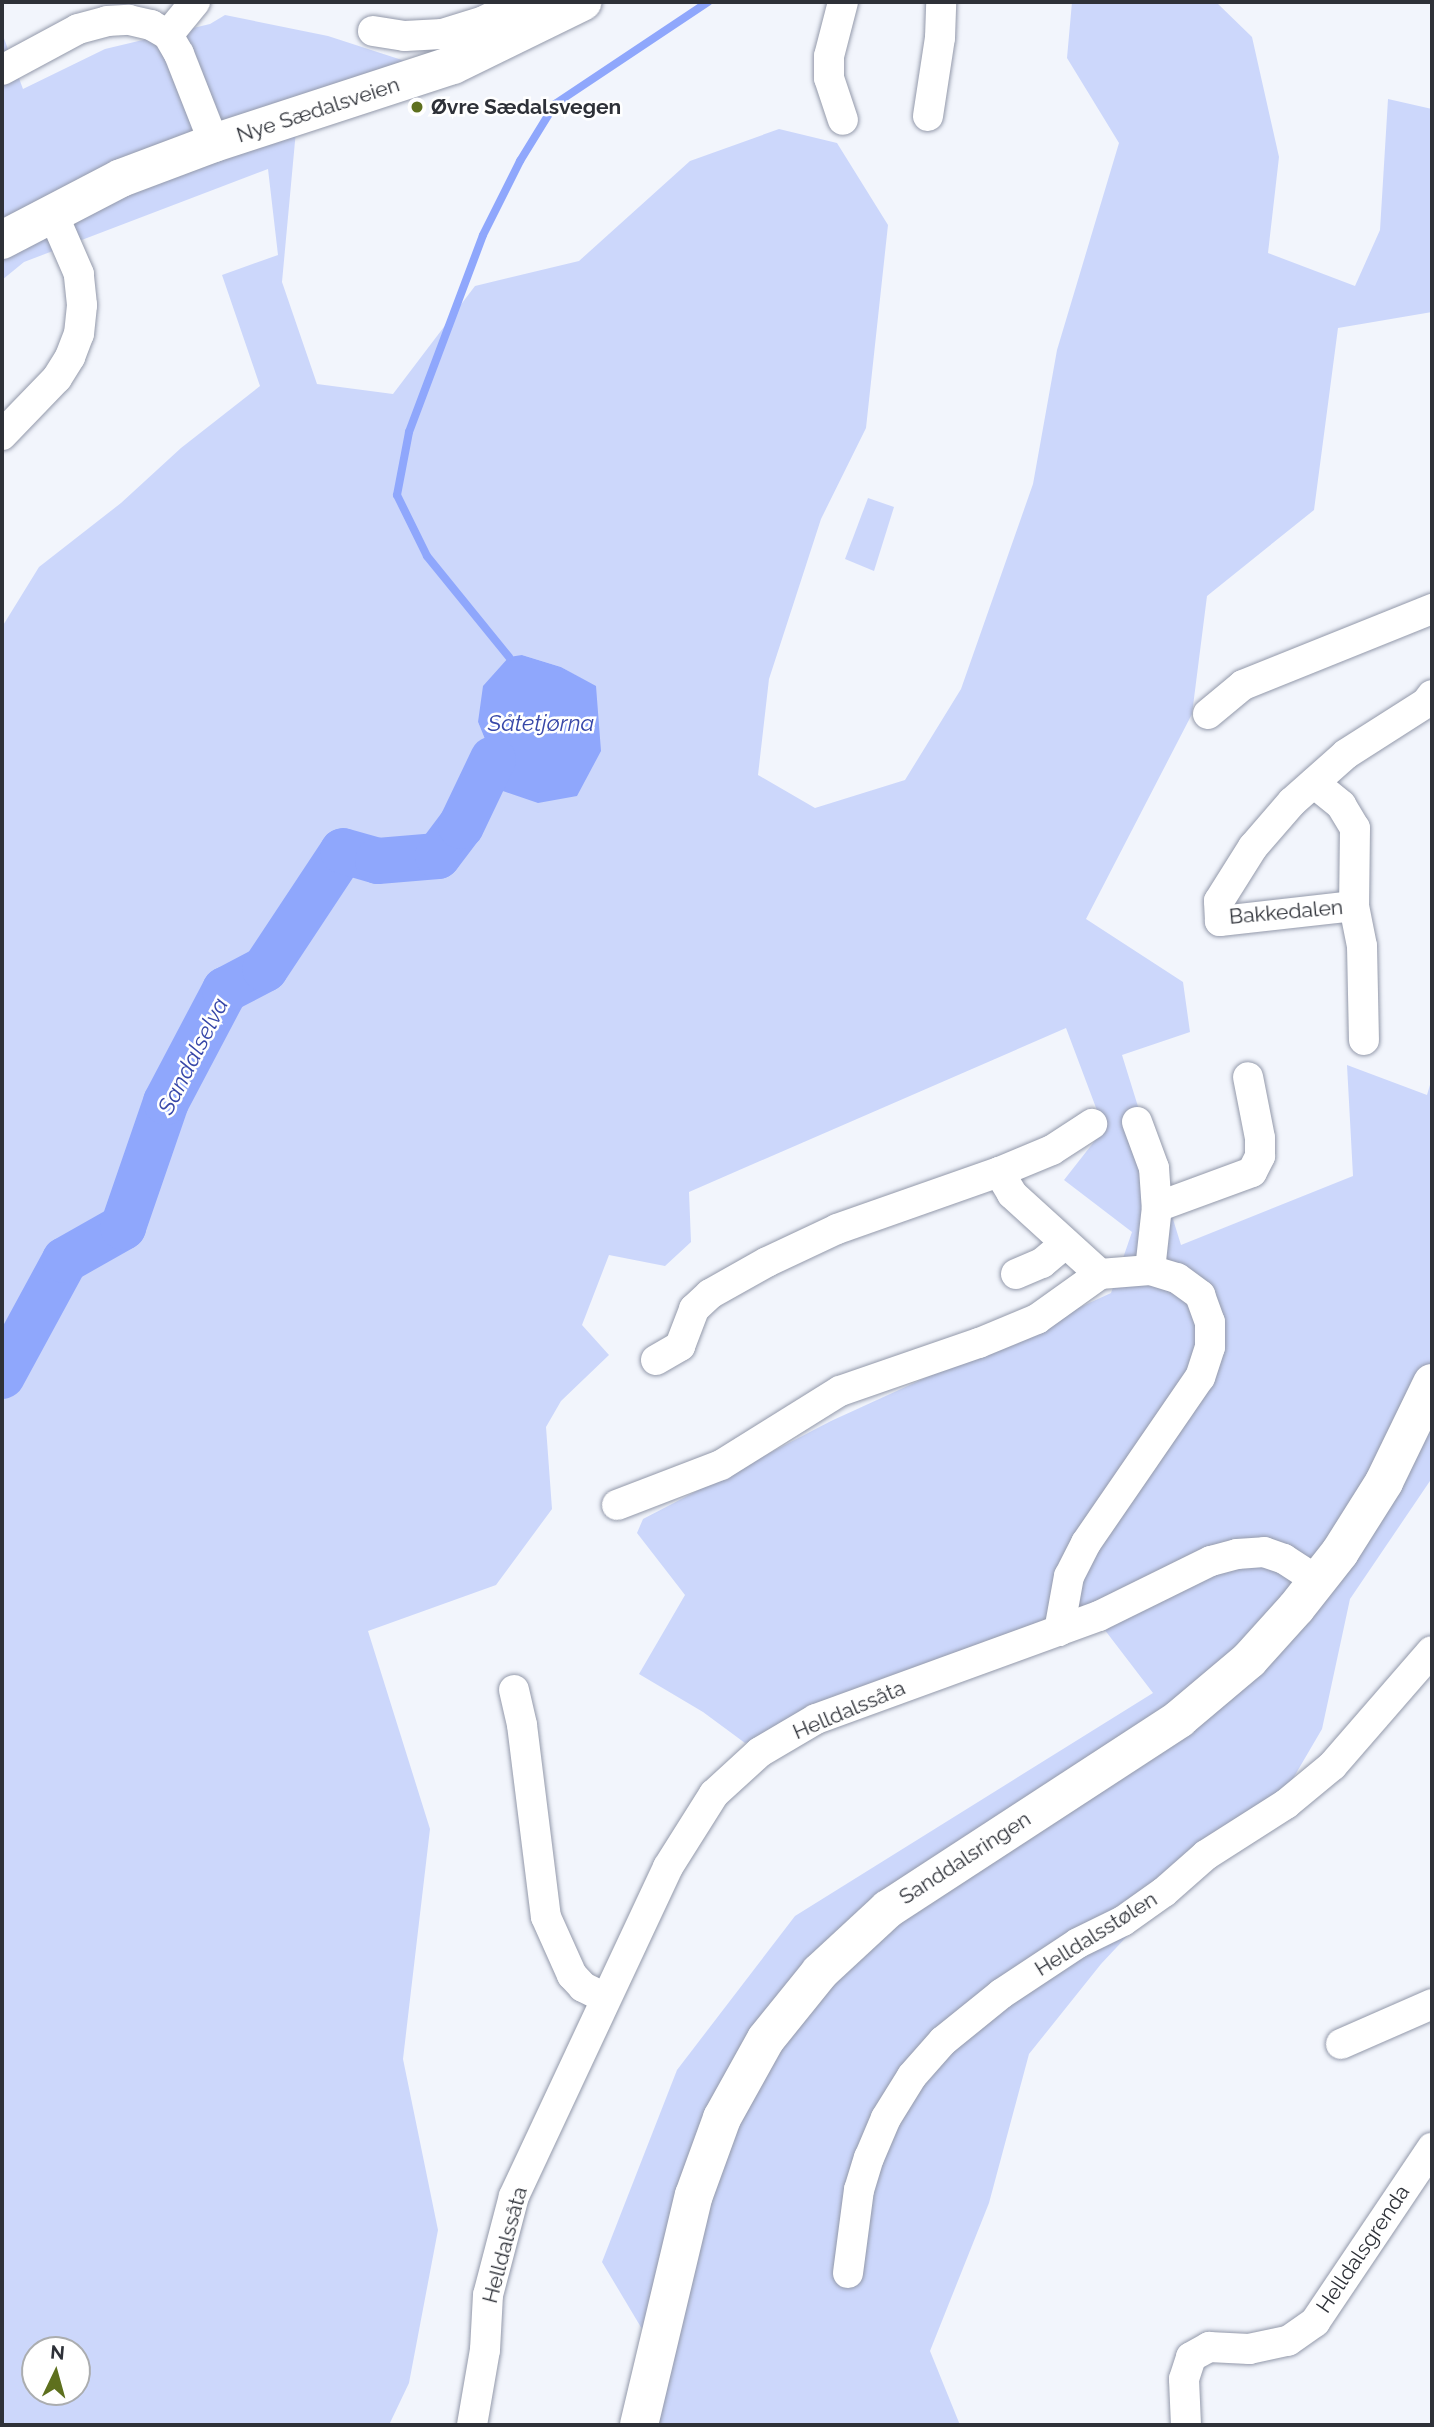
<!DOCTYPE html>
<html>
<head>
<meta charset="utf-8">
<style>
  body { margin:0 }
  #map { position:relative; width:1434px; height:2427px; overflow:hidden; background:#f2f5fc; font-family:Raleway,sans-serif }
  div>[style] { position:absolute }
  .green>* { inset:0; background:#ccd7fb }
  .water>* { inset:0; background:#8fa7fc }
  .stream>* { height:8px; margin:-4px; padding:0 4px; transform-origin:4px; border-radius:4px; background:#8fa7fc }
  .river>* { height:46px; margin:-23px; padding:0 23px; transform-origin:23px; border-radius:23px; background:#8fa7fc }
  .roads { filter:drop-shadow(0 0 2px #9399aa) drop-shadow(0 0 2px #9399aa) }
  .street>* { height:30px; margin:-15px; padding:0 15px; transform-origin:15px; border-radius:15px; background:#fff }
  .secondary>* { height:38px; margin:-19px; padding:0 19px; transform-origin:19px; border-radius:19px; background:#fff }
  .dots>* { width:19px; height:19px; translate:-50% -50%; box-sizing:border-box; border:4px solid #fff; border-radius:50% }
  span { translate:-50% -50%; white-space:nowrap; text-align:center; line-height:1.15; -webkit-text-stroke:5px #fff; paint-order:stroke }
  .poi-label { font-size:21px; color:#2e3138; font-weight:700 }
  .left { translate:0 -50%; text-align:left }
  .street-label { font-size:21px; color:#2e3138 }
  .water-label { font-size:23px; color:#3747a8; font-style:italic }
  .frame { position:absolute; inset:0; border:4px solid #2e3138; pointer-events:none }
  .north { position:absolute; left:21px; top:2336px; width:70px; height:70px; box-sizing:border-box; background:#fff; border:2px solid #abadaf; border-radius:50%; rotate:5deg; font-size:19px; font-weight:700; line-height:28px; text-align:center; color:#2e3138 }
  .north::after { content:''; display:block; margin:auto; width:24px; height:32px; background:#5e701e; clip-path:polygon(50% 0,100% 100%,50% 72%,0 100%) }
</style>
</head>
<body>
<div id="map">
  <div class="green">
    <i style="clip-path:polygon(evenodd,1072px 2px,1216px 2px,1252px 37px,1279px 157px,1268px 253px,1355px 286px,1380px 230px,1388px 99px,1432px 109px,1432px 312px,1338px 328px,1314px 510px,1207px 596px,1192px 714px,1086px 919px,1183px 982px,1190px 1032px,1122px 1055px,1181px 1245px,1353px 1176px,1347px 1065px,1427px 1095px,1432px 1078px,1432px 1478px,1350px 1599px,1322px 1729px,1267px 1823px,1160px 1901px,1101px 1964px,1029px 2054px,989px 2203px,930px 2351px,960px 2425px,629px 2425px,645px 2334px,602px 2262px,677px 2070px,795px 1916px,1153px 1693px,1101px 1625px,745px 1743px,703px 1712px,639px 1674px,685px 1595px,637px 1533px,643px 1519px,831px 1421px,1111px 1293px,1132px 1232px,1064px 1180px,1104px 1129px,1066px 1028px,689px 1192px,691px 1242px,665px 1266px,609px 1255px,582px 1325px,609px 1355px,561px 1401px,546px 1427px,552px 1509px,496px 1585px,368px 1631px,430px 1829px,403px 2059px,438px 2230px,409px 2383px,389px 2425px,2px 2425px,2px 627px,39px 567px,121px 503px,181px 448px,260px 386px,222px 275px,278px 255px,268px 169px,24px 262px,2px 280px,2px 33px,23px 89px,105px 49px,210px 24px,225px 15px,328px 36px,405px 61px,299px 98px,282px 282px,317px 384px,393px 394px,475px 286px,579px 261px,690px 161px,779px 129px,837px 143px,888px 225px,866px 428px,821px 519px,769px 679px,758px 775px,815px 808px,905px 780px,961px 689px,1033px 484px,1057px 350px,1119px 143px,1067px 58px,1072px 2px,522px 655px,561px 667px,596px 687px,500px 790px,493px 759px,478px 722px,522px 655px,1072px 2px,35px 2350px,77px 2350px,77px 2392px,35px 2392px,35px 2350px)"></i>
    <i style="clip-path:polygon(868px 498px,894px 507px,874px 571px,845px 559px)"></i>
  </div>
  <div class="water">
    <i style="clip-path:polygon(522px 655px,561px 667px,596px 686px,601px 751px,577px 796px,538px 803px,500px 790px,493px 759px,478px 722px,483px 686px,509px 657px)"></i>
  </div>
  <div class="stream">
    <i style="left:509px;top:657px;width:130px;rotate:-129.1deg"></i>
    <i style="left:427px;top:556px;width:68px;rotate:-116.2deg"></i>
    <i style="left:397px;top:495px;width:64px;rotate:-79.2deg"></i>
    <i style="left:409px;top:432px;width:210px;rotate:-69.4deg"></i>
    <i style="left:483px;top:235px;width:83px;rotate:-63.4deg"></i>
    <i style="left:520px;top:161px;width:67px;rotate:-58.4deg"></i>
    <i style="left:555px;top:104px;width:184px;rotate:-33.7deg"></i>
  </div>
  <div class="river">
    <i style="left:2px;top:1376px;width:132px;rotate:-61.5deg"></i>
    <i style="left:65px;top:1260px;width:67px;rotate:-29.6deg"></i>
    <i style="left:123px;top:1227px;width:132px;rotate:-71deg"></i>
    <i style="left:166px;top:1102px;width:127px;rotate:-62.2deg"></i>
    <i style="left:225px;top:990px;width:45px;rotate:-27.7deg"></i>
    <i style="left:265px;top:969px;width:141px;rotate:-56.5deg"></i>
    <i style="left:343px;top:851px;width:36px;rotate:16deg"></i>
    <i style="left:378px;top:861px;width:60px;rotate:-4.8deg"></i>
    <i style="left:438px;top:856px;width:38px;rotate:-53deg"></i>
    <i style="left:461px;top:826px;width:74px;rotate:-64.5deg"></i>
  </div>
  <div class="roads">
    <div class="street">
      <i style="left:843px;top:2px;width:56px;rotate:104.5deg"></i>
      <i style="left:829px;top:56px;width:22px;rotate:90deg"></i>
      <i style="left:829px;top:78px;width:44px;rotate:71.6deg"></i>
      <i style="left:373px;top:31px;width:32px;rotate:9deg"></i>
      <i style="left:405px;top:36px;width:37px;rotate:-3deg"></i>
      <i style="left:442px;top:34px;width:44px;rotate:-17.2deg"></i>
      <i style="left:484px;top:21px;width:42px;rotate:-26.6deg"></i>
      <i style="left:168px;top:35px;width:43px;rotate:-50.7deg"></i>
      <i style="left:2px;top:70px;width:86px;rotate:-28.3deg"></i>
      <i style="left:78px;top:29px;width:30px;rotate:-15deg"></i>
      <i style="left:107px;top:21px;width:22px;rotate:-3deg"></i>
      <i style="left:129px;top:20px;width:23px;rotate:13deg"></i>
      <i style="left:151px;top:25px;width:20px;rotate:30deg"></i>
      <i style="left:168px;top:35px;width:22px;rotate:60deg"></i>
      <i style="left:179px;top:54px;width:96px;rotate:68.5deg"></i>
      <i style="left:928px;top:116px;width:79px;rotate:-81.3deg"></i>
      <i style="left:940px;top:38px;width:36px;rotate:-88deg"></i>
      <i style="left:2px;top:435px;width:79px;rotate:-46deg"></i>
      <i style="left:57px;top:378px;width:25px;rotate:-58deg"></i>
      <i style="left:70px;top:357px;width:25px;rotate:-69deg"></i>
      <i style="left:79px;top:334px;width:29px;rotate:-84deg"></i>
      <i style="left:82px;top:305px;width:31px;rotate:-96deg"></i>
      <i style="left:79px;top:274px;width:68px;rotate:-113.5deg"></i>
      <i style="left:1208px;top:714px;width:45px;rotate:-39.6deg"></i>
      <i style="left:1243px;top:685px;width:204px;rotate:-21.9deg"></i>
      <i style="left:1314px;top:783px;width:35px;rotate:39deg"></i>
      <i style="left:1341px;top:805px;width:27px;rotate:59deg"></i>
      <i style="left:1355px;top:828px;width:78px;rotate:90.7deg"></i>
      <i style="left:1354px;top:906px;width:41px;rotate:78.7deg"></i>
      <i style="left:1362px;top:946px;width:94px;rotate:88.8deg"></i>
      <i style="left:1354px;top:906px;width:135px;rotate:173.6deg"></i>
      <i style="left:1220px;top:921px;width:20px;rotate:-93deg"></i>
      <i style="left:1219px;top:901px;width:64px;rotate:-57.8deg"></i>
      <i style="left:1253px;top:847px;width:60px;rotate:-49.1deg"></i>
      <i style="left:1292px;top:802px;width:72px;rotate:-41.6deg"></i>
      <i style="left:1346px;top:754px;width:95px;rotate:-32.5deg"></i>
      <i style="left:1426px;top:703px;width:10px;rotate:-53deg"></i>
      <i style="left:1137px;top:1122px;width:49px;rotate:69.7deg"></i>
      <i style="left:1154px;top:1168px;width:39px;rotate:86deg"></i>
      <i style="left:999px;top:1172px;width:57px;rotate:-22.5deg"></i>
      <i style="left:1052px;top:1150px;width:48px;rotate:-33deg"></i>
      <i style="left:1150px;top:1270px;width:63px;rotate:-83.7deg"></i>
      <i style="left:1157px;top:1207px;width:101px;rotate:-20.2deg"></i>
      <i style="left:1252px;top:1172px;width:18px;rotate:-63deg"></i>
      <i style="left:1260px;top:1156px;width:18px;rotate:-90deg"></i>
      <i style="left:1260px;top:1138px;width:62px;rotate:-101.1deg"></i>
      <i style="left:1016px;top:1274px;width:28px;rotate:-23deg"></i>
      <i style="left:1042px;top:1263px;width:30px;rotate:-40deg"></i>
      <i style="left:656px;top:1360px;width:28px;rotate:-30deg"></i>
      <i style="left:680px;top:1346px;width:40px;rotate:-69deg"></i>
      <i style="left:694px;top:1309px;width:22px;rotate:-43deg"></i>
      <i style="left:710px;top:1294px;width:65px;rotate:-29.3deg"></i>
      <i style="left:767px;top:1262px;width:77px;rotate:-25.2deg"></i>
      <i style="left:837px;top:1229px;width:172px;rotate:-19.4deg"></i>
      <i style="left:999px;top:1172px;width:26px;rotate:59deg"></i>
      <i style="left:1012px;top:1194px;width:119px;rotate:42.3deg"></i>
      <i style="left:617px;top:1505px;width:111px;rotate:-21deg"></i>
      <i style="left:721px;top:1465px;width:140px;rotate:-31.9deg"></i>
      <i style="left:840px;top:1391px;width:147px;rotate:-19.1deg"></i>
      <i style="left:979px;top:1343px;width:63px;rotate:-22.5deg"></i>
      <i style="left:1037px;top:1319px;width:77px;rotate:-35.5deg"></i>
      <i style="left:1100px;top:1274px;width:50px;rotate:-4.6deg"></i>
      <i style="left:1150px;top:1270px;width:28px;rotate:17deg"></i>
      <i style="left:1177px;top:1278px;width:29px;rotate:36deg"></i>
      <i style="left:1200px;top:1295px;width:29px;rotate:70deg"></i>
      <i style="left:1210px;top:1322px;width:25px;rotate:90deg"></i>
      <i style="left:1210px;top:1347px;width:32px;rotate:108deg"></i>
      <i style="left:1200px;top:1377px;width:201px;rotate:124.5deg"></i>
      <i style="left:1086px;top:1543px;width:37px;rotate:117deg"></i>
      <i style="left:1069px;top:1576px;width:56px;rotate:100.3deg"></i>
      <i style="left:514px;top:1690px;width:36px;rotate:77deg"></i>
      <i style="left:522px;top:1725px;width:193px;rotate:82.9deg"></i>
      <i style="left:546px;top:1917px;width:64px;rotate:65.9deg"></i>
      <i style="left:572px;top:1975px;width:16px;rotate:47deg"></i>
      <i style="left:583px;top:1987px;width:25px;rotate:26deg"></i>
      <i style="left:1341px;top:2044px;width:99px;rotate:-23.7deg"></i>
      <i style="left:848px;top:2273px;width:84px;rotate:-82.5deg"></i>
      <i style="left:859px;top:2190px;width:34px;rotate:-73deg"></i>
      <i style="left:869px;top:2158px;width:43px;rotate:-67deg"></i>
      <i style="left:886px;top:2118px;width:49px;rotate:-58.2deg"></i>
      <i style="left:912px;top:2076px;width:47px;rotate:-48.5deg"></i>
      <i style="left:943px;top:2041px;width:75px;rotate:-39deg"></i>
      <i style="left:1001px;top:1994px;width:92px;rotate:-33.5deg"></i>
      <i style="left:1078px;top:1943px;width:50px;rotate:-26.1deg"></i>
      <i style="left:1123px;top:1921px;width:50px;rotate:-35.3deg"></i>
      <i style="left:1164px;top:1892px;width:56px;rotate:-41.4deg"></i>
      <i style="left:1206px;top:1855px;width:95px;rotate:-32.5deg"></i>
      <i style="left:1286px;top:1804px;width:60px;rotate:-39.6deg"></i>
      <i style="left:1332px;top:1766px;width:152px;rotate:-49deg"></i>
      <i style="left:472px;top:2425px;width:76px;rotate:-80.2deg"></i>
      <i style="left:485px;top:2350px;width:55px;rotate:-86.9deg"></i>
      <i style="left:488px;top:2295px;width:102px;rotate:-75.3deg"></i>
      <i style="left:514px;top:2196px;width:363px;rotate:-64.9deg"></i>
      <i style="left:668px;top:1867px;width:86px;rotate:-57.8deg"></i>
      <i style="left:714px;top:1794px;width:62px;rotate:-42.4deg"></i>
      <i style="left:760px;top:1752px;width:65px;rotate:-30.5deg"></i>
      <i style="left:816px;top:1719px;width:301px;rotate:-20deg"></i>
      <i style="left:1099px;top:1616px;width:125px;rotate:-26.2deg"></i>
      <i style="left:1211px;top:1561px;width:27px;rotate:-15deg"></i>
      <i style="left:1237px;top:1554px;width:27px;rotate:-4deg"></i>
      <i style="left:1264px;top:1552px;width:21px;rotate:19deg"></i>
      <i style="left:1284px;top:1559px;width:40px;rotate:32.9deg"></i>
      <i style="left:1186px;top:2425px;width:46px;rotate:-92.5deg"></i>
      <i style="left:1184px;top:2379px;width:23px;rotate:-72deg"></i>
      <i style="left:1191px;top:2357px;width:21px;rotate:-29deg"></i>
      <i style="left:1209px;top:2347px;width:40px;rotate:2.9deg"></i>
      <i style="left:1249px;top:2349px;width:40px;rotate:-12deg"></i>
      <i style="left:1288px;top:2341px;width:33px;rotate:-35deg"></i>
      <i style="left:1315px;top:2322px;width:210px;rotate:-56.1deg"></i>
    </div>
    <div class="secondary">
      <i style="left:2px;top:240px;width:134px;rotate:-27.5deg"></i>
      <i style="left:121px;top:178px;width:99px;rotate:-20.6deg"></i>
      <i style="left:214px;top:143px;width:251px;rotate:-18.1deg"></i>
      <i style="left:453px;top:65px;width:144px;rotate:-26deg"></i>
      <i style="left:639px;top:2425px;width:236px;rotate:-76.6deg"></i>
      <i style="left:694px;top:2195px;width:82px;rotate:-70deg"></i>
      <i style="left:722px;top:2118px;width:90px;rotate:-60.9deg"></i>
      <i style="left:766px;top:2039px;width:86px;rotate:-51.1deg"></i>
      <i style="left:820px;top:1972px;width:93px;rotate:-42.8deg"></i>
      <i style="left:888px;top:1909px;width:348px;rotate:-33.1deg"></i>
      <i style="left:1179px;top:1719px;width:92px;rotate:-40.1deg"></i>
      <i style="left:1249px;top:1660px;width:70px;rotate:-47.9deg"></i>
      <i style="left:1296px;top:1608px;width:71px;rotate:-51.8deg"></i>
      <i style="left:1340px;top:1552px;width:83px;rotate:-57.8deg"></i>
      <i style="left:1384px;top:1482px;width:110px;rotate:-64.1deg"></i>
    </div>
  </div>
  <div class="dots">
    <i style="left:417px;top:107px;background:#5e701e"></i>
  </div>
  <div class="poi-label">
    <span class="left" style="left:431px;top:107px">Øvre Sædalsvegen</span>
  </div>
  <div class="street-label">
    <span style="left:318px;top:110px;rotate:-18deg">Nye Sædalsveien</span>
    <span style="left:1286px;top:912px;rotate:-5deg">Bakkedalen</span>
    <span style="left:849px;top:1710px;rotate:-23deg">Helldalssåta</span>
    <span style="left:965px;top:1858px;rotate:-33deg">Sanddalsringen</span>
    <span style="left:1096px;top:1934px;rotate:-32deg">Helldalsstølen</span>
    <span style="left:505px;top:2245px;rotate:-75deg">Helldalssåta</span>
    <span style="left:1363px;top:2249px;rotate:-56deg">Helldalsgrenda</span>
  </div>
  <div class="water-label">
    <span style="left:541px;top:723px">Såtetjørna</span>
    <span style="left:193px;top:1056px;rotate:-63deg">Sandalselva</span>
  </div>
  <div class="frame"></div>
  <div class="north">N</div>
</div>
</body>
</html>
